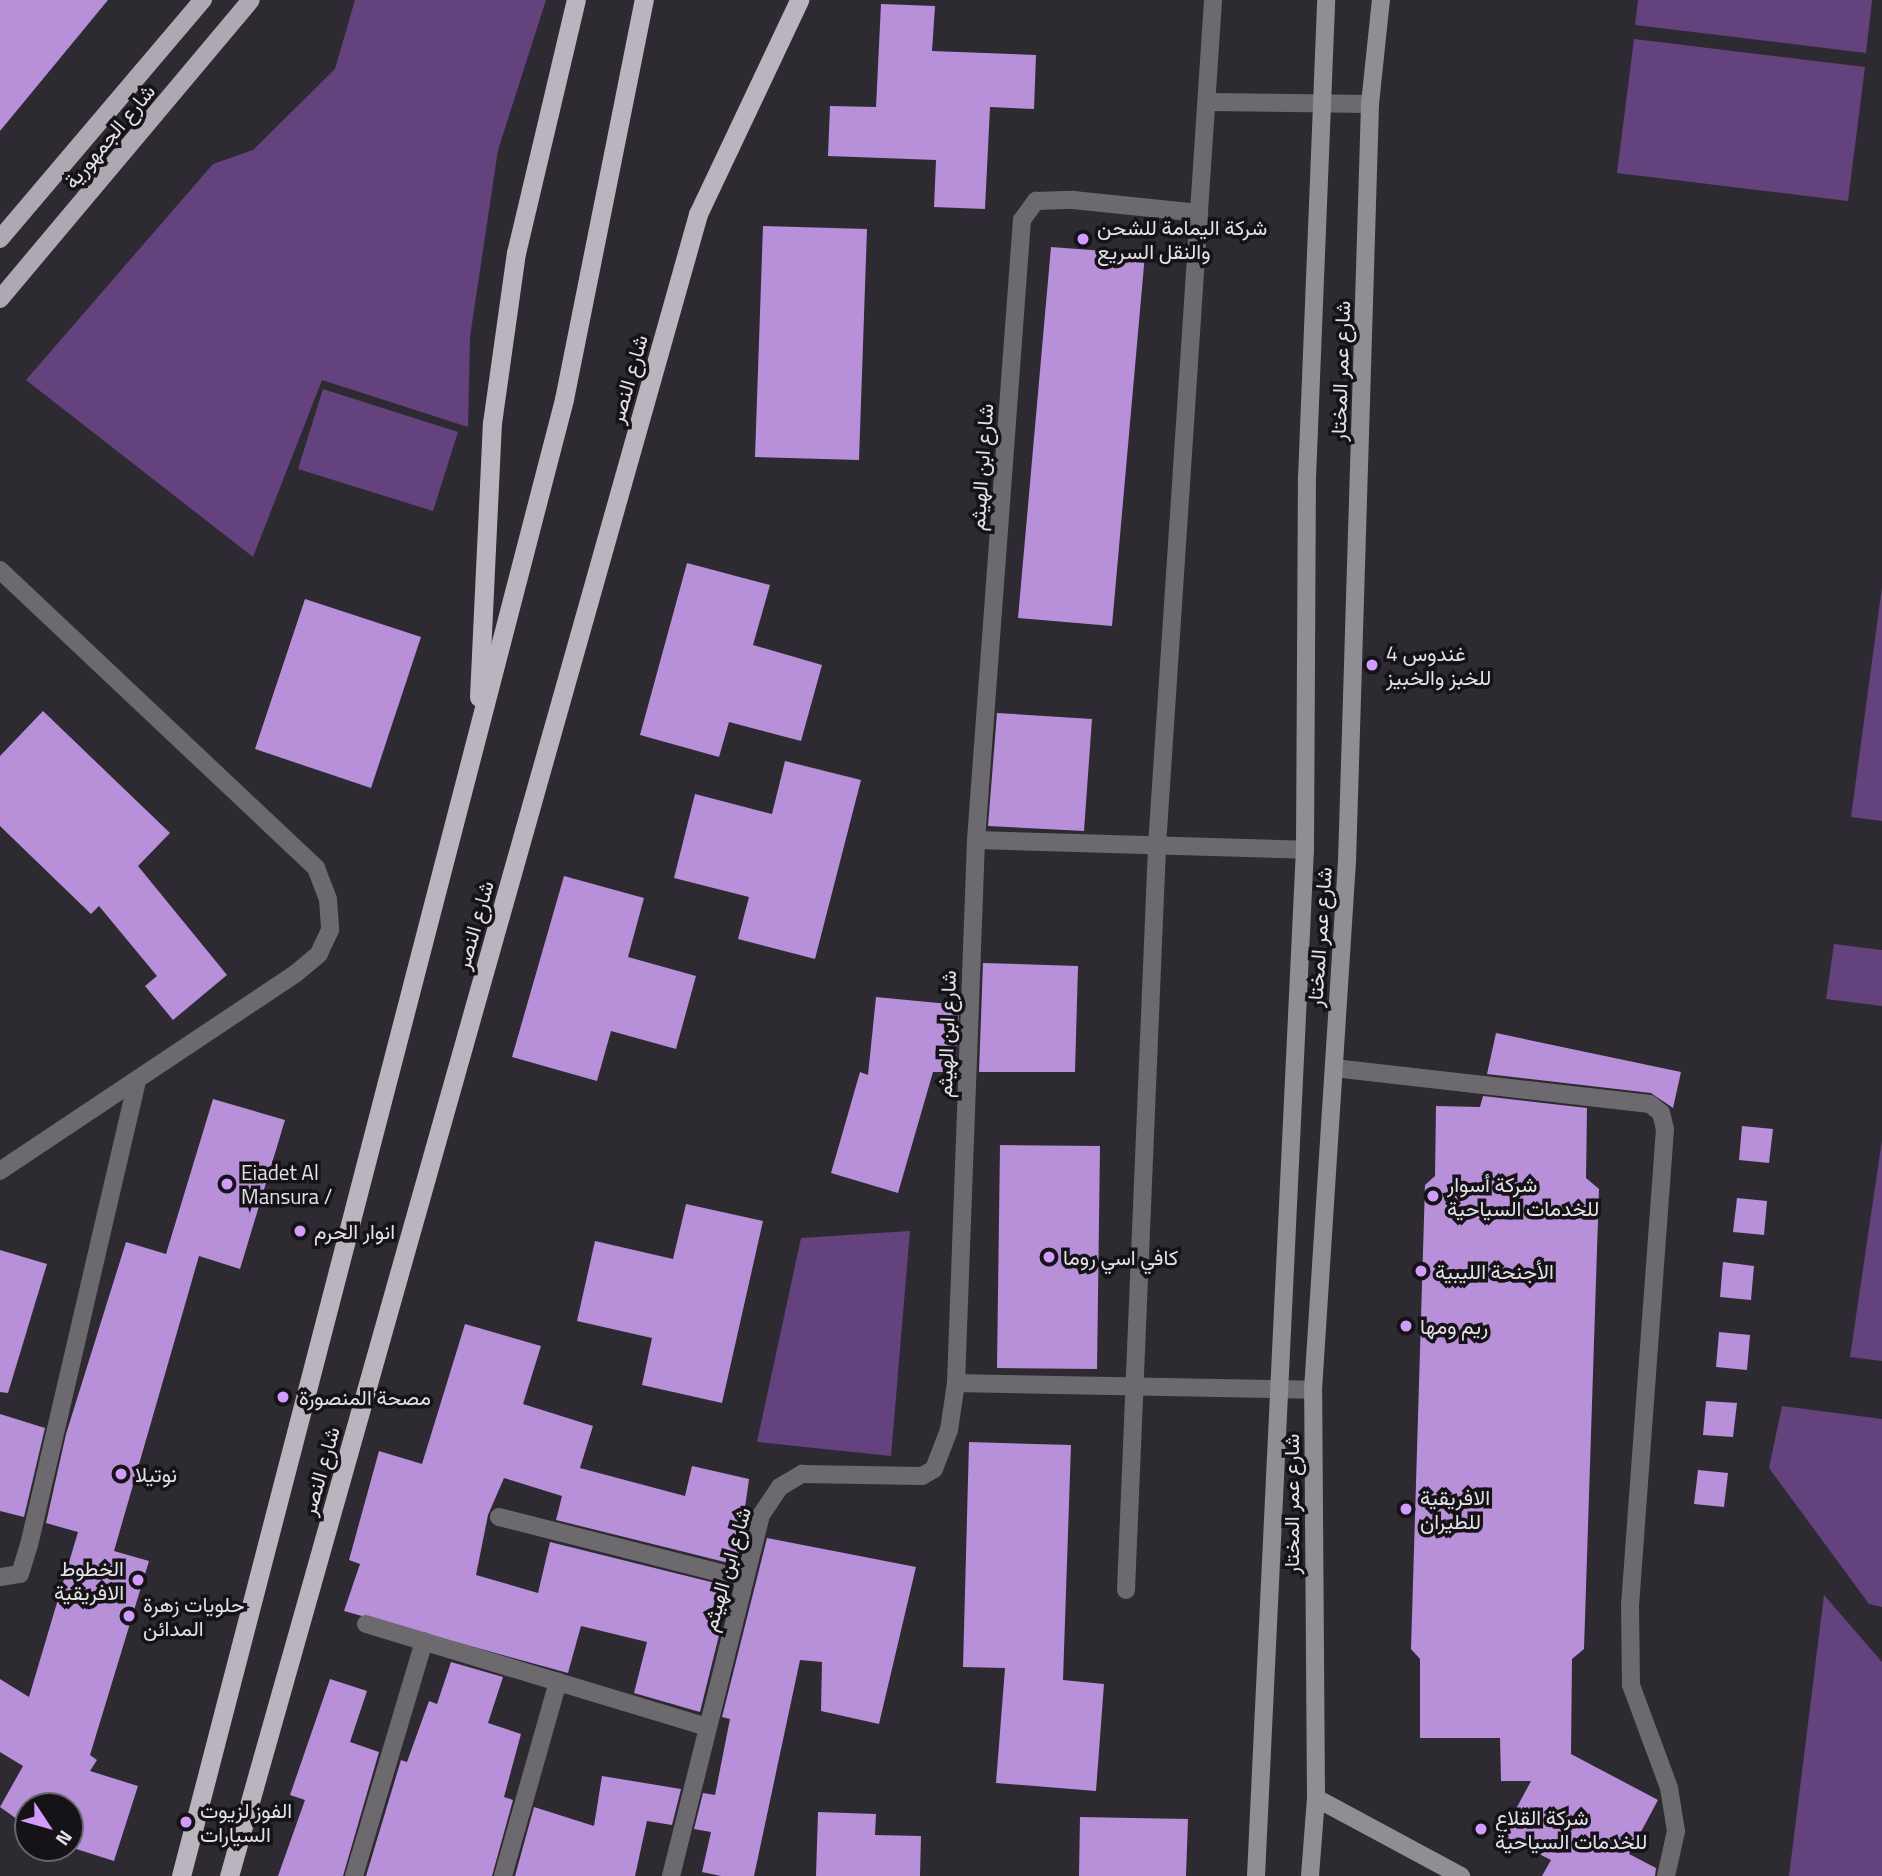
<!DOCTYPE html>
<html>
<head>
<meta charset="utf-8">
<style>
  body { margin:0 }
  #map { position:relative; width:1882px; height:1876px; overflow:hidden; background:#2e2a32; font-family:"Titillium Web",Vazirmatn,sans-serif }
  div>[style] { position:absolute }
  .green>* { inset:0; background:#64427d }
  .building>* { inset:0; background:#b88fd9 }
  .minor>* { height:18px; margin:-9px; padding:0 9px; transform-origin:9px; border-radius:9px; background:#6d6a6f }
  .secondary>* { height:18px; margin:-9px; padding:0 9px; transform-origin:9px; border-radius:9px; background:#918d94 }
  .primary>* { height:18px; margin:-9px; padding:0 9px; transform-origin:9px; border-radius:9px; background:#ada8b1 }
  .trunk>* { height:19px; margin:-9.5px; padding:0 9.5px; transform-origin:9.5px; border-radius:9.5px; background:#bab4be }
  .dots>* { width:19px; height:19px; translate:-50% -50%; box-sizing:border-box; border:4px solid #151317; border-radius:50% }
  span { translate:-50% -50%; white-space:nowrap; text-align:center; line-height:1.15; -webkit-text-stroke:7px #151317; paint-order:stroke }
  .street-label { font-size:21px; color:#e4e1e6 }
  .poi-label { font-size:21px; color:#e4e1e6 }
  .left { translate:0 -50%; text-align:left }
  .right { translate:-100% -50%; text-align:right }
  .north { position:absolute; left:14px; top:1792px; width:70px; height:70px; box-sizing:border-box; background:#151317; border:2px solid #68656a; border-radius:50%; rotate:126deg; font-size:19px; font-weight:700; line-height:28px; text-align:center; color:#e4e1e6 }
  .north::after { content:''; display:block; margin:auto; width:24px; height:32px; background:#d29cfd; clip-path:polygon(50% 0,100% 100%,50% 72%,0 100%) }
</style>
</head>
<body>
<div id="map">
  <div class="green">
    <i style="clip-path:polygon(355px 0,546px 0,498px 150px,470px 337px,468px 427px,322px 380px,253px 557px,26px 380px,213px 164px,253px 150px,335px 69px)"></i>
    <i style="clip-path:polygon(1638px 0,1872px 0,1866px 53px,1635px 25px)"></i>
    <i style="clip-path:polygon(1634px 39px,1865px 67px,1848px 201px,1617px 173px)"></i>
    <i style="clip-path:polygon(323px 389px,458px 432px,433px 511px,298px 469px)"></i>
    <i style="clip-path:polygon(1882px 587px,1882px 821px,1851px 817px)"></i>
    <i style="clip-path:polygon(1834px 944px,1882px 950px,1882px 1006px,1826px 999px)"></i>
    <i style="clip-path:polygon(1882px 1140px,1882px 1361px,1850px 1357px)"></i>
    <i style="clip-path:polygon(910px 1231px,891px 1456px,757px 1442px,801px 1238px)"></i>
    <i style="clip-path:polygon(1782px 1406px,1882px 1419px,1882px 1607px,1869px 1604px,1769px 1468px)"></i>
    <i style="clip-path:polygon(1824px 1595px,1882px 1662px,1882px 1876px,1789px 1876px)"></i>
  </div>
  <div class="building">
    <i style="clip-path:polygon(0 0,108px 0,0 131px)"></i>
    <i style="clip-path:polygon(881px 4px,935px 6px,932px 51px,1036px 55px,1034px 109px,990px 107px,985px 209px,934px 207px,936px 160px,828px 156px,830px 106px,876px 107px)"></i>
    <i style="clip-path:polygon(763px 226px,867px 229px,859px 460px,755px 457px)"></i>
    <i style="clip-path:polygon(1051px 247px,1145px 254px,1112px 626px,1018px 618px)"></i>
    <i style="clip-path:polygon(687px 563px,770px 585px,753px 645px,822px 665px,801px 741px,729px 722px,719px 757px,640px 735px)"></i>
    <i style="clip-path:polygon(305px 599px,421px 637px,371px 788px,255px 749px)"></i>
    <i style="clip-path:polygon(43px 711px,170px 833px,138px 866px,227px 975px,173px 1020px,145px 986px,157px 976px,99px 906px,91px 914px,0 826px,0 756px)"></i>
    <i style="clip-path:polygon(997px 713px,1092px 719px,1084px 831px,988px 826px)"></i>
    <i style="clip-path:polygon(785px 761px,861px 780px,815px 959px,738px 939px,749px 897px,674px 878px,695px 794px,772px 814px)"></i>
    <i style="clip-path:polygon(564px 876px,644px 898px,628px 957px,696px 976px,676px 1049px,611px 1031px,597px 1081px,512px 1057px)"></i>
    <i style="clip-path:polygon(983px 963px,1078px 966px,1075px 1072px,979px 1072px)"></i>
    <i style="clip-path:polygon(876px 997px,959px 1005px,956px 1072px,933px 1072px,898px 1193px,831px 1173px,860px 1072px,868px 1075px)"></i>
    <i style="clip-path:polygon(1496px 1033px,1681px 1072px,1673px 1108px,1651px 1093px,1487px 1074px)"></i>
    <i style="clip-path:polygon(1483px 1096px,1587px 1108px,1586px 1178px,1599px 1189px,1584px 1649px,1572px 1659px,1571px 1754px,1658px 1800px,1629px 1854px,1656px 1868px,1655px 1876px,1542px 1876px,1551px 1860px,1502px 1835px,1531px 1781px,1501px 1781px,1500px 1738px,1420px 1738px,1420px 1659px,1411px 1649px,1425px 1185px,1435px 1176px,1436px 1106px,1480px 1107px)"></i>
    <i style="clip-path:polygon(213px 1099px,285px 1120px,240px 1269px,199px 1256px,114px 1551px,149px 1561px,90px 1755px,97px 1760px,90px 1771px,138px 1786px,114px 1861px,70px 1847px,70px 1806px,28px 1806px,28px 1827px,0 1807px,23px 1766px,0 1752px,0 1679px,29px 1697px,78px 1532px,46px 1523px,66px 1434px,126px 1242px,166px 1254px)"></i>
    <i style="clip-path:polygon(1742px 1126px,1773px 1129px,1769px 1163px,1739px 1160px)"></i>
    <i style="clip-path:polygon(1000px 1145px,1100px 1146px,1097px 1369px,997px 1368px)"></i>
    <i style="clip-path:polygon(1737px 1198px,1767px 1201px,1764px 1235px,1733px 1232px)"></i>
    <i style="clip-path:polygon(686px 1204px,763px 1221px,722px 1403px,642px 1385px,652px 1338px,577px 1321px,595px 1241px,673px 1259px)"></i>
    <i style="clip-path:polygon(0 1250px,47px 1264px,8px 1393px,0 1392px)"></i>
    <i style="clip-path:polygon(1723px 1262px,1754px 1266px,1751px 1300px,1720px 1297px)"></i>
    <i style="clip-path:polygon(465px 1324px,541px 1346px,523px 1404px,593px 1426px,580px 1468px,685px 1496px,692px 1466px,749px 1479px,737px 1565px,556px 1520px,562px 1496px,504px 1478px,488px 1515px,476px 1575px,538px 1593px,550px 1542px,731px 1587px,700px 1712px,634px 1693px,647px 1642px,581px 1626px,568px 1673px,344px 1611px,360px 1564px,349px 1560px,379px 1451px,422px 1464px)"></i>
    <i style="clip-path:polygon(1719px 1332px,1750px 1335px,1747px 1370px,1716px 1367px)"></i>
    <i style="clip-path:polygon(1706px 1401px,1737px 1403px,1733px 1437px,1703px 1435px)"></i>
    <i style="clip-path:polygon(0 1414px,45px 1428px,24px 1517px,0 1511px)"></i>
    <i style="clip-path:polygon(969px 1442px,1071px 1445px,1063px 1680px,1104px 1684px,1096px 1791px,996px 1783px,1005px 1668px,963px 1667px)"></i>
    <i style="clip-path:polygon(1698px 1470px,1728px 1473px,1724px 1507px,1694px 1504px)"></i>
    <i style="clip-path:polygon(767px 1538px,916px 1567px,879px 1724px,821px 1711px,822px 1662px,800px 1660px,754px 1876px,721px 1876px,702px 1872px,711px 1832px,694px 1829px,703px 1793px,715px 1795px,730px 1719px,722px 1717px)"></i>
    <i style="clip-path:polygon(451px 1662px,503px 1677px,488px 1723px,521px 1734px,504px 1797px,513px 1800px,492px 1876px,366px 1876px,401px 1760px,407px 1762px,429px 1701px,437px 1704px)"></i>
    <i style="clip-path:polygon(330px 1679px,367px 1691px,350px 1742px,379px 1752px,343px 1876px,278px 1876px,305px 1800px,290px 1795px)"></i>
    <i style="clip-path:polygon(602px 1776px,681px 1789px,672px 1825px,647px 1821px,635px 1876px,515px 1876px,534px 1807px,594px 1826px)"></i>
    <i style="clip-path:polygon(818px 1812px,876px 1814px,875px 1835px,921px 1836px,920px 1876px,816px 1876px)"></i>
    <i style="clip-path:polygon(1080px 1817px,1188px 1819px,1186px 1876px,1079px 1876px)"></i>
  </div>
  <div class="minor">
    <i style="left:1207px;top:102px;width:163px;rotate:0.7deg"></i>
    <i style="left:0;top:570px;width:434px;rotate:43.3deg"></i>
    <i style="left:316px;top:868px;width:33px;rotate:69deg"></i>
    <i style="left:328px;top:899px;width:31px;rotate:86deg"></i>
    <i style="left:330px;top:930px;width:26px;rotate:115deg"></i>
    <i style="left:319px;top:954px;width:31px;rotate:140deg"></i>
    <i style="left:295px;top:974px;width:355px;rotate:146.3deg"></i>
    <i style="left:976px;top:840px;width:329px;rotate:1.7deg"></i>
    <i style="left:1334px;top:1068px;width:318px;rotate:6.5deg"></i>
    <i style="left:1650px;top:1104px;width:14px;rotate:39deg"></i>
    <i style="left:1661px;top:1113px;width:16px;rotate:76deg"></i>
    <i style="left:1665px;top:1129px;width:476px;rotate:94.2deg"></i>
    <i style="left:1630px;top:1604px;width:81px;rotate:89.3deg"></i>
    <i style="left:1631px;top:1685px;width:110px;rotate:69.7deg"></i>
    <i style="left:1669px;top:1788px;width:44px;rotate:80.8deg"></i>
    <i style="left:1676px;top:1831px;width:46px;rotate:102.5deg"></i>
    <i style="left:956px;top:1383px;width:357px;rotate:1.1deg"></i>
    <i style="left:499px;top:1517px;width:253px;rotate:14.2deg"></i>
    <i style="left:0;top:1577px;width:20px;rotate:-9deg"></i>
    <i style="left:20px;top:1574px;width:30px;rotate:-73deg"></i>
    <i style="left:29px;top:1545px;width:476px;rotate:-76.9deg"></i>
    <i style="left:1126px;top:1590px;width:745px;rotate:-87.61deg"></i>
    <i style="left:1157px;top:846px;width:848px;rotate:-86.21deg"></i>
    <i style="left:366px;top:1624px;width:356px;rotate:16.8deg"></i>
    <i style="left:354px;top:1876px;width:245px;rotate:-73.4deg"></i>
    <i style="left:503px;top:1876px;width:202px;rotate:-74.2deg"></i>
    <i style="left:671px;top:1876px;width:372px;rotate:-76deg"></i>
    <i style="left:761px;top:1515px;width:34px;rotate:-56deg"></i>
    <i style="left:780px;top:1487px;width:26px;rotate:-31deg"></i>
    <i style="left:802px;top:1474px;width:120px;rotate:1deg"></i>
    <i style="left:922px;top:1476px;width:14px;rotate:-30deg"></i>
    <i style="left:934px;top:1469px;width:42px;rotate:-69deg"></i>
    <i style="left:949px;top:1430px;width:48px;rotate:-81.5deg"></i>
    <i style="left:956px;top:1383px;width:543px;rotate:-87.89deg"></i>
    <i style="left:976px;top:840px;width:622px;rotate:-85.76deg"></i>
    <i style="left:1022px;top:220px;width:24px;rotate:-54deg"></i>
    <i style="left:1036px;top:201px;width:37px;rotate:-2deg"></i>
    <i style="left:1073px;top:200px;width:127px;rotate:5.9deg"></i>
  </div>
  <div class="secondary">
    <i style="left:1316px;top:1798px;width:165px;rotate:28.3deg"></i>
    <i style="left:1256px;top:1876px;width:1027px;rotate:-87.27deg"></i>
    <i style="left:1305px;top:850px;width:372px;rotate:-89.7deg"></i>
    <i style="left:1307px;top:478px;width:478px;rotate:-87.7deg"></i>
    <i style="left:1310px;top:1876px;width:78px;rotate:-85.6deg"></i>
    <i style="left:1316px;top:1798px;width:408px;rotate:-90.4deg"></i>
    <i style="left:1313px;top:1390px;width:529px;rotate:-86.32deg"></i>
    <i style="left:1347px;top:862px;width:758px;rotate:-88.26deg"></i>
    <i style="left:1370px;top:104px;width:105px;rotate:-84deg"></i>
  </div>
  <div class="primary">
    <i style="left:0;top:239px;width:314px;rotate:-49.7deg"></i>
    <i style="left:0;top:299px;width:390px;rotate:-50deg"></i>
  </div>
  <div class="trunk">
    <i style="left:479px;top:697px;width:274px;rotate:-87.3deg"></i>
    <i style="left:492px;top:423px;width:172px;rotate:-82deg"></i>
    <i style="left:516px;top:253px;width:260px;rotate:-76.7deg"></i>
    <i style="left:181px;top:1876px;width:1526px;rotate:-75.46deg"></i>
    <i style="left:564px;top:399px;width:407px;rotate:-78.7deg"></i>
    <i style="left:229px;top:1876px;width:1727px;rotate:-74.24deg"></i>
    <i style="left:698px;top:214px;width:237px;rotate:-64.7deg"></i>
  </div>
  <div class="dots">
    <i style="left:1083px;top:239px;background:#d29cfd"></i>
    <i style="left:1372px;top:665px;background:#d29cfd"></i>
    <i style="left:227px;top:1184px;background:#d29cfd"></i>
    <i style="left:1433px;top:1196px;background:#d29cfd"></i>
    <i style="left:300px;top:1231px;background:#d29cfd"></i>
    <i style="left:1049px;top:1257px;background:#d29cfd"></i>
    <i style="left:1421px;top:1271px;background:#d29cfd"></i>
    <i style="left:1406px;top:1326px;background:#d29cfd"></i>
    <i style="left:283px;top:1397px;background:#d29cfd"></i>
    <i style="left:121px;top:1474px;background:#d29cfd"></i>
    <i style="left:1406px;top:1509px;background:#d29cfd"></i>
    <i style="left:138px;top:1580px;background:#d29cfd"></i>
    <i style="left:129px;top:1616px;background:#d29cfd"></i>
    <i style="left:186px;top:1822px;background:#d29cfd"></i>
    <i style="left:1481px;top:1829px;background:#d29cfd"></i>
  </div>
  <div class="street-label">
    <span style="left:109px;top:136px;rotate:-50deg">شارع الجمهورية</span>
    <span style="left:1340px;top:371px;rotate:-88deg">شارع عمر المختار</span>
    <span style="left:628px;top:379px;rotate:-74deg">شارع النصر</span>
    <span style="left:981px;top:467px;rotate:-86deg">شارع ابن الهيثم</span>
    <span style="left:474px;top:925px;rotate:-74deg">شارع النصر</span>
    <span style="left:1319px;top:937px;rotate:-86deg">شارع عمر المختار</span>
    <span style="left:946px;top:1034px;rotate:-88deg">شارع ابن الهيثم</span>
    <span style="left:320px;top:1471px;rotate:-74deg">شارع النصر</span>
    <span style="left:1291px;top:1504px;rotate:-90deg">شارع عمر المختار</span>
    <span style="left:726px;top:1569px;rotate:-74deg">شارع ابن الهيثم</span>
  </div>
  <div class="poi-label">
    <span class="left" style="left:1097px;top:239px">شركة اليمامة للشحن<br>والنقل السريع</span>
    <span class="left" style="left:1386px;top:665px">غندوس 4<br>للخبز والخبيز</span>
    <span class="left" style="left:241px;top:1184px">Eiadet Al<br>Mansura /</span>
    <span class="left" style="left:1447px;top:1196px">شركة أسوار<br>للخدمات السياحية</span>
    <span class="left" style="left:314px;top:1231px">انوار الحرم</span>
    <span class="left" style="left:1063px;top:1257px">كافي اسي روما</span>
    <span class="left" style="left:1435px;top:1271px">الأجنحة الليبية</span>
    <span class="left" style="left:1420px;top:1326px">ريم ومها</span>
    <span class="left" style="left:299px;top:1397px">مصحة المنصورة</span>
    <span class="left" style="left:135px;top:1474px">نوتيلا</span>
    <span class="left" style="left:1420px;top:1509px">الافريقية<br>للطيران</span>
    <span class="right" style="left:124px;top:1580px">الخطوط<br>الافريقية</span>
    <span class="left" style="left:143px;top:1616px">حلويات زهرة<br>المدائن</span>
    <span class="left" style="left:200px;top:1822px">الفوز لزيوت<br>السيارات</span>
    <span class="left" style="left:1495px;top:1829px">شركة القلاع<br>للخدمات السياحية</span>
  </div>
  <div class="north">N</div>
</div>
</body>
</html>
